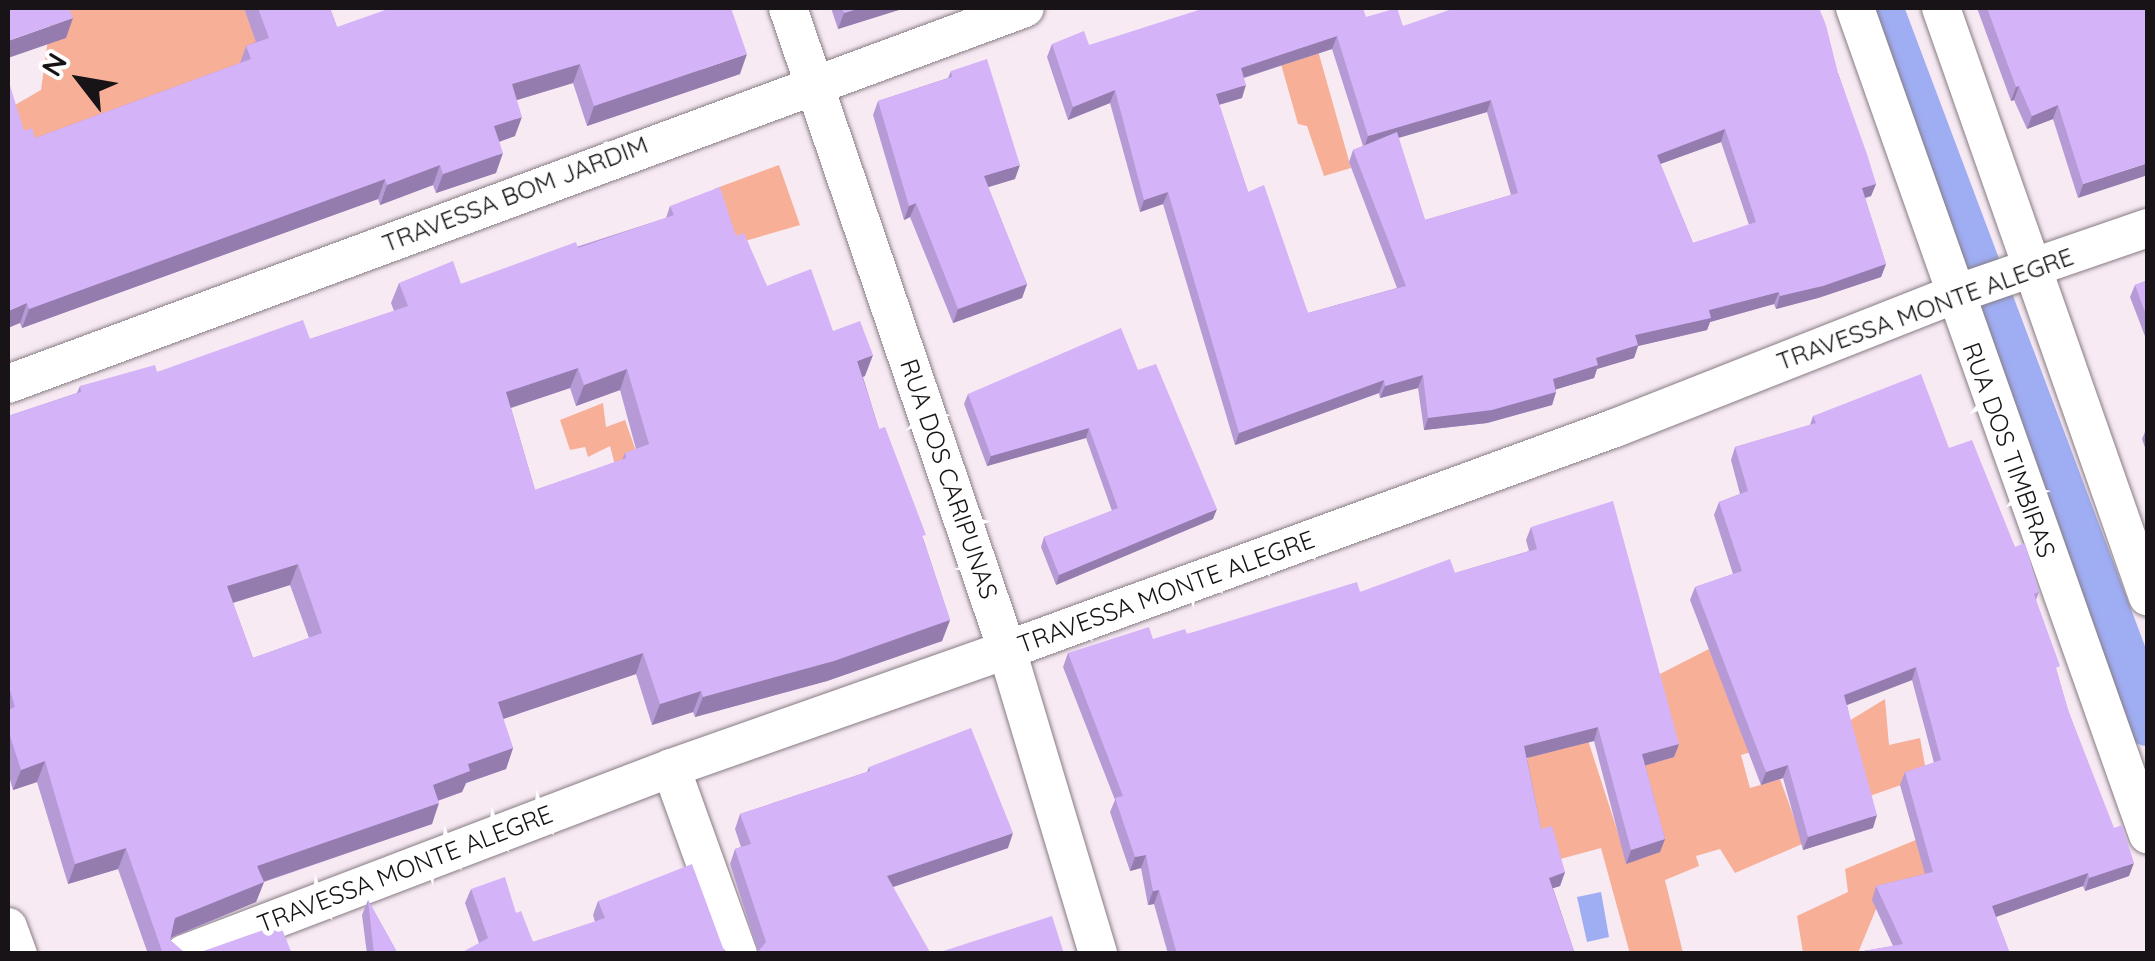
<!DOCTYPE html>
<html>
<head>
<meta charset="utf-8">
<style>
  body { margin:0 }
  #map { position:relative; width:2155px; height:961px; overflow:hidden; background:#f7eaf3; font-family:Quicksand,sans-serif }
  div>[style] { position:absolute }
  .green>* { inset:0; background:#f7af97 }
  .water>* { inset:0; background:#9fadf2 }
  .canal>* { height:48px; margin:-24px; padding:0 24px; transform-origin:24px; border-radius:24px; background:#9fadf2 }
  .roads { filter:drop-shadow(0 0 2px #877c84) drop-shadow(0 0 2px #877c84) }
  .minor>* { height:38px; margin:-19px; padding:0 19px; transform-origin:19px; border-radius:19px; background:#fff }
  .wall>* { inset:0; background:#b69ad5 }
  .shaded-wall>* { inset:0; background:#947dae }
  .building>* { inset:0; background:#d4b3f8 }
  span { translate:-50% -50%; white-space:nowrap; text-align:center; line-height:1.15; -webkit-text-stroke:10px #fff; paint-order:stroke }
  .street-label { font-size:25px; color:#171316 }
  .frame { position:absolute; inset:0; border:10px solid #171316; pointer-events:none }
  .north { position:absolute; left:30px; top:30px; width:100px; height:100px; -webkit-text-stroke:8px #fff; paint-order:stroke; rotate:301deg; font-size:28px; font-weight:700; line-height:40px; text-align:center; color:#171316 }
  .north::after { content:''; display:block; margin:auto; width:35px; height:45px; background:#171316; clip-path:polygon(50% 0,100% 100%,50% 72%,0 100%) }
</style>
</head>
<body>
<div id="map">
  <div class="green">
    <i style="clip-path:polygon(74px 8px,273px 8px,264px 53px,37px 189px,8px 109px,41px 90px,51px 17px)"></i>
    <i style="clip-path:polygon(1265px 8px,1306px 8px,1351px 168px,1324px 176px,1307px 126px,1298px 124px)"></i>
    <i style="clip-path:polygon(779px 165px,800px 225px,735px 244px,714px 189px)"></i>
    <i style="clip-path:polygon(603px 403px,606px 427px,625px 420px,641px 465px,617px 473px,610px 446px,588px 457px,585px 447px,570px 450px,560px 420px)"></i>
    <i style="clip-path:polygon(1709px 649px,1786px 742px,1741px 755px,1750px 788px,1780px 779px,1795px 820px,1832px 831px,1735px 873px,1720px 849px,1696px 856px,1699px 866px,1665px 880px,1683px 953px,1630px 954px,1601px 848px,1553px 861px,1530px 817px,1523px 765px,1574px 697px,1621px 842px,1642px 766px,1674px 757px,1660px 674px)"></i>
    <i style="clip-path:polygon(1885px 699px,1889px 745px,1920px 738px,1927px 776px,1861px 799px,1844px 724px)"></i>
    <i style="clip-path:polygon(1923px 837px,1934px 870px,1881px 897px,1858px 953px,1803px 953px,1797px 916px,1848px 892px,1845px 869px)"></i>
  </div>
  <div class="water">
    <i style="clip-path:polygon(1601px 892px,1609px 937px,1587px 942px,1577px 897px)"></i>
  </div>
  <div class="canal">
    <i style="left:1879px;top:8px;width:763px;rotate:69.36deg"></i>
  </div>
  <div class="roads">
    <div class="minor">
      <i style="left:788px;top:8px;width:678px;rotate:71.16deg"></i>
      <i style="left:1007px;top:650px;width:317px;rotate:73.3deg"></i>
      <i style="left:1855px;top:8px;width:877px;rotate:70.49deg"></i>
      <i style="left:1941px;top:8px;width:624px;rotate:70.64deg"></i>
      <i style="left:8px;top:384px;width:1084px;rotate:-20.29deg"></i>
      <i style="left:671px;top:768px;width:198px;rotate:70.2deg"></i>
      <i style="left:8px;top:927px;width:29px;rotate:70deg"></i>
      <i style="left:184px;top:954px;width:521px;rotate:-20.9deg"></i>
      <i style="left:671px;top:768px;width:356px;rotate:-19.4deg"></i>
      <i style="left:1007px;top:650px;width:647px;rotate:-20.06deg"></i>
      <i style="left:1615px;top:428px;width:363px;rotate:-21.5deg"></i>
      <i style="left:1953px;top:295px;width:206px;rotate:-19deg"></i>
    </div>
  </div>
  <div class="wall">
    <i style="clip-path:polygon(244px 8px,330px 8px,337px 27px,740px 74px,587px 126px,573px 83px,517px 100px,515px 136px,499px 142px,496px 173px,436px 193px,433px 185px,380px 205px,378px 199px,22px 328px,20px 323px,24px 131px,35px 138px,240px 63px,246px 46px,256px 42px)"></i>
    <i style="clip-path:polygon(831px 8px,905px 8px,838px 29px)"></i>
    <i style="clip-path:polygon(1977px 8px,2148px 8px,2078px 198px,2053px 119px,2027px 129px,2014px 100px,2011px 101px)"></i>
    <i style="clip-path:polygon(evenodd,1366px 17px,1403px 26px,1838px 73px,1876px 184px,1871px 196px,1865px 198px,1886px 264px,1881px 277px,1818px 298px,1776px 309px,1774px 304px,1710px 322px,1707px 330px,1638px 346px,1634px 358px,1597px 369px,1594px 378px,1556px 389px,1556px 392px,1552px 405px,1487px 423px,1424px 430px,1418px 388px,1380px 398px,1379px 393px,1235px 445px,1163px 204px,1140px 212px,1110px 103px,1068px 120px,1047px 57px,1052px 44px,1089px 45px,1366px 17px,1332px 49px,1363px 146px,1353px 150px,1349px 162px,1397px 288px,1308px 313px,1248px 192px,1219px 105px,1242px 98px,1244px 78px,1332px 49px,1366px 17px,1487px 112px,1511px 195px,1425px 220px,1398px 138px,1487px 112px,1366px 17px,1721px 142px,1749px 225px,1693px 243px,1660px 164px,1721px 142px)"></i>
    <i style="clip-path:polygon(951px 71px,1015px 179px,988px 187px,1027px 284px,1022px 298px,953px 323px,910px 217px,904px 220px,873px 115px,878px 101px,948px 78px)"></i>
    <i style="clip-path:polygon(evenodd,670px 206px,736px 236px,767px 286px,833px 331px,865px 376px,863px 377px,879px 429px,924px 541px,950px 620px,942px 641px,827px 681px,695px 717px,693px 712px,652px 725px,636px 674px,503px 719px,513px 748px,506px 769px,466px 783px,462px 792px,438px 801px,432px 824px,264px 882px,256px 902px,171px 938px,170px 940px,186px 954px,148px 954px,118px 869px,68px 884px,37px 782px,13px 790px,8px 773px,8px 416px,77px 393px,80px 386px,157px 372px,310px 339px,394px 311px,391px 303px,399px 283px,461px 284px,666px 218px,670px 206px,570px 388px,576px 406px,620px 390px,636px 449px,625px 453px,622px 460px,535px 490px,511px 408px,570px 388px,670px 206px,290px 585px,309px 638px,253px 658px,233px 603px,290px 585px)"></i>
    <i style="clip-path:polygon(2148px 280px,2148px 344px,2130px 297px,2135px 285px)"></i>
    <i style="clip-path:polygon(1138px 370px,1213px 519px,1056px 585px,1041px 547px,1044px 537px,1112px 511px,1086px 438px,987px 466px,964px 404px,968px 394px)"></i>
    <i style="clip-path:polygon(1813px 416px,1949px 448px,2015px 547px,2039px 592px,2036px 600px,2068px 710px,2129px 876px,2085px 891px,2083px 886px,1996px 917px,2010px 954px,1857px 954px,1858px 952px,1893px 946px,1872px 900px,1876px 886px,1925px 874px,1900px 785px,1905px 772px,1934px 763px,1912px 680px,1847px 705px,1873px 828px,1803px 850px,1783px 778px,1761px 785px,1690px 600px,1695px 587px,1733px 574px,1714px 515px,1719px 502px,1740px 494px,1731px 460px,1735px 447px,1810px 425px)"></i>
    <i style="clip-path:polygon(2147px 427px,2148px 427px,2148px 456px,2142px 439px)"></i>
    <i style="clip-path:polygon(1531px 527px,1679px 744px,1674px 757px,1645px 765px,1665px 839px,1660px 852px,1626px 864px,1594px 741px,1527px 758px,1541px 829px,1565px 872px,1560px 886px,1553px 888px,1575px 954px,1168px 954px,1154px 904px,1148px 905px,1141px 868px,1130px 871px,1110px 812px,1115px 800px,1063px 667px,1068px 653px,1187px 634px,1360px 592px,1455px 573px,1529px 551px,1526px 540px)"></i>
    <i style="clip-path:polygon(869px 767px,1008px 848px,893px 887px,758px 951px,730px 864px,735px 849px,741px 847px,735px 829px,740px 814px,867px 772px)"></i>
    <i style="clip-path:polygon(471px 889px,516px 913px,533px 942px,595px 922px,593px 915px,598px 901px,723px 948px,479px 943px,465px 903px)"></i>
    <i style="clip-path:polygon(368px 900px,398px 954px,367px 954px,362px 915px)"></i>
  </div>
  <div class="shaded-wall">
    <i style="clip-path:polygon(861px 8px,905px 8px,838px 29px,844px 13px)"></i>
    <i style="clip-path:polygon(73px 18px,66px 38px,8px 58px,8px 41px)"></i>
    <i style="clip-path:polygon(1337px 36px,1332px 49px,1236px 80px,1241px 68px)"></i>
    <i style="clip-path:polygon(747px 54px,740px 74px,587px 126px,594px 106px)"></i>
    <i style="clip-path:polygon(580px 64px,573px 83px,504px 104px,512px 84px)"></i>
    <i style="clip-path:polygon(1246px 85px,1242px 98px,1211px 107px,1216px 94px)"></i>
    <i style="clip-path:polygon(2019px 86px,2014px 100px,2011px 101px,2016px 87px)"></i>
    <i style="clip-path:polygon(1115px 90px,1110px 103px,1068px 120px,1073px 107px)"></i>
    <i style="clip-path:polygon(1491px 100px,1487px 112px,1364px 148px,1368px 136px)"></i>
    <i style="clip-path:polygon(2058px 105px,2053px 119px,2027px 129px,2032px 116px)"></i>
    <i style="clip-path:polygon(522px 117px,515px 136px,487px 146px,494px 126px)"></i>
    <i style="clip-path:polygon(1725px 129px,1721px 142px,1652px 167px,1657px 155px)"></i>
    <i style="clip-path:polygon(503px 153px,496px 173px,436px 193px,443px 174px)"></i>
    <i style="clip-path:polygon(2148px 163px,2148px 175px,2078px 198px,2083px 184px)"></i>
    <i style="clip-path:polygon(440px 165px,433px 185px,380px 205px,387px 185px)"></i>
    <i style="clip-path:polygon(1020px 165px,1015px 179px,979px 190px,984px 176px)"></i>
    <i style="clip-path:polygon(385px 179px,378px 199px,22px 328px,29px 309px)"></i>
    <i style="clip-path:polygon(1876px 184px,1871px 196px,1858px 200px,1862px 188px)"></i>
    <i style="clip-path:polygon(1168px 192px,1163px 204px,1140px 212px,1144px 200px)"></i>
    <i style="clip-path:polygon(916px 203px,910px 217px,904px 220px,909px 206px)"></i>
    <i style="clip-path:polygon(1886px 264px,1881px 277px,1818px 298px,1776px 309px,1780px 296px)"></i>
    <i style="clip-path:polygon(1027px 284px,1022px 298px,953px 323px,958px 309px)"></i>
    <i style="clip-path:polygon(1779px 292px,1774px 304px,1710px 322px,1707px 330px,1638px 346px,1634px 358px,1597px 369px,1594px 378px,1548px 392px,1553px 379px,1596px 358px,1635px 335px,1709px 310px)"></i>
    <i style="clip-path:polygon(27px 303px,20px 323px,8px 328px,8px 311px)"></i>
    <i style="clip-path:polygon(873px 355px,865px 376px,850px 381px,857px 361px)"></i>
    <i style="clip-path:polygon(578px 368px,570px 388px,498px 412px,506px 392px)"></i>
    <i style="clip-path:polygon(627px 369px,620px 390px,576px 406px,584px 385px)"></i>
    <i style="clip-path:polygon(1423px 375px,1418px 388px,1380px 398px,1385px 386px)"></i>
    <i style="clip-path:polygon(1384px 380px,1379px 393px,1235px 445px,1239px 433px)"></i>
    <i style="clip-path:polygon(1556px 392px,1552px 405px,1487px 423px,1424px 430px,1428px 418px)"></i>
    <i style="clip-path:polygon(1089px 428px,1086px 438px,987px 466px,991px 456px)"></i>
    <i style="clip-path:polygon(1217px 509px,1213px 519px,1056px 585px,1059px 575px)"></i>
    <i style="clip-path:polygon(298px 564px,290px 585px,219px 607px,227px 586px)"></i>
    <i style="clip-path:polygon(950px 620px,942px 641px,827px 681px,695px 717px,703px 697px)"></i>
    <i style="clip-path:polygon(643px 653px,636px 674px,491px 723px,498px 702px)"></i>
    <i style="clip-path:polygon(1916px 667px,1912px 680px,1839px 708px,1844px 695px)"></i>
    <i style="clip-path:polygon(701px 691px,693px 712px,652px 725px,660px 704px)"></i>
    <i style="clip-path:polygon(1598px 727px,1594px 741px,1519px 760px,1524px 746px)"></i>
    <i style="clip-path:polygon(1679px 744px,1674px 757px,1637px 768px,1642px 754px)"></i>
    <i style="clip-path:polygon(513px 748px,506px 769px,466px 783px,462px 792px,425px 805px,433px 785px,468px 764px)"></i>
    <i style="clip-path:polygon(45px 761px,37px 782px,13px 790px,21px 770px)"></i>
    <i style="clip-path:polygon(1788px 765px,1783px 778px,1761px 785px,1766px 772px)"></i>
    <i style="clip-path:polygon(439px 803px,432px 824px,250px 886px,257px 866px)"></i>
    <i style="clip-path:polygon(1877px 815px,1873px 828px,1803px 850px,1808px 837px)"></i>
    <i style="clip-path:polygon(1013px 833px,1008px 848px,881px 891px,887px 876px)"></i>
    <i style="clip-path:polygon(1665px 839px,1660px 852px,1626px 864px,1631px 850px)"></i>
    <i style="clip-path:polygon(126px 848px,118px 869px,68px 884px,75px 864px)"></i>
    <i style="clip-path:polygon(1146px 855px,1141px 868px,1130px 871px,1135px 857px)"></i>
    <i style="clip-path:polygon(2134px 863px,2129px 876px,2085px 891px,2089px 878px)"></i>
    <i style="clip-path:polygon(1565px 872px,1560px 886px,1544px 891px,1549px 878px)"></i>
    <i style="clip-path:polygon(2088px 873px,2083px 886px,1987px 920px,1992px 906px)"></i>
    <i style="clip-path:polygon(264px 882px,256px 902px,167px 939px,175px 918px)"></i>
    <i style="clip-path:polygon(1159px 890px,1154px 904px,1148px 905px,1153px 891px)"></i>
  </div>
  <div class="building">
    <i style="clip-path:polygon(8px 8px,69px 8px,73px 18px,8px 41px)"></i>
    <i style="clip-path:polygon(258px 8px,330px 8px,337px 27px,391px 8px,731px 8px,747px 54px,594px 106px,580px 64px,512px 84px,522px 117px,494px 126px,503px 153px,443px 174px,440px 165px,387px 185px,385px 179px,29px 309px,27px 303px,8px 311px,8px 79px,24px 131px,32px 128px,35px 138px,251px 59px,246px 46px,269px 38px)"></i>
    <i style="clip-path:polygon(842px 8px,861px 8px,844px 13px)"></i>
    <i style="clip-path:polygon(evenodd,1205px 8px,1363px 8px,1366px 17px,1397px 8px,1403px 26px,1455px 8px,1819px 8px,1826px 25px,1838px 73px,1868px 157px,1876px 184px,1862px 188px,1886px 264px,1823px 286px,1780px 296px,1779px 292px,1709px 310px,1711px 318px,1635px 335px,1638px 345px,1596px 358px,1598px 365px,1553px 379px,1556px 392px,1492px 410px,1428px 418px,1423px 375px,1385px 386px,1384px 380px,1239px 433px,1168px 192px,1144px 200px,1115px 90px,1073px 107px,1052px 44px,1084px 31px,1089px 45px,1205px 8px,1337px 36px,1368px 136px,1491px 100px,1518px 193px,1425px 220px,1397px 132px,1353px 150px,1406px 286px,1308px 313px,1264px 185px,1248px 192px,1216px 94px,1246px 85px,1241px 68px,1337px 36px,1205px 8px,1725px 129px,1756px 222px,1693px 243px,1657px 155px,1725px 129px)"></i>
    <i style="clip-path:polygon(1987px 8px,2148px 8px,2148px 163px,2083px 184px,2058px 105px,2032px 116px,2019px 86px,2016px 87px)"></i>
    <i style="clip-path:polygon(987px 59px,1020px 165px,984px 176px,1027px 284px,958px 309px,916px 203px,909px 206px,878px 101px,952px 77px,951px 71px)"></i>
    <i style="clip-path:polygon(evenodd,720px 187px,736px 236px,744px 233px,767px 286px,811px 269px,833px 331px,860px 321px,873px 355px,857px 361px,879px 429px,885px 427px,926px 535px,922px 536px,950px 620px,834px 661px,703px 697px,701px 691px,660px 704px,643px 653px,498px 702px,513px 748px,468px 764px,470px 771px,433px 785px,439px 803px,257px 866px,264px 882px,175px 918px,170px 940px,186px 954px,163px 954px,126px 848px,75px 864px,45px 761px,21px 770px,8px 730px,8px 710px,15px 707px,8px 684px,8px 416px,81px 392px,80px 386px,155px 365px,157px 372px,303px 320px,310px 339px,408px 306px,399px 283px,453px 261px,461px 284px,576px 242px,578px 248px,674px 215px,670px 206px,720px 187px,578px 368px,584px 385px,627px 369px,649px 444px,625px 453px,626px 458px,535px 490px,506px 392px,578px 368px,720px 187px,298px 564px,322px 633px,253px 658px,227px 586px,298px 564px)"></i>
    <i style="clip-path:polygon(2148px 280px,2148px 320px,2135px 285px)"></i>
    <i style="clip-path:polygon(1121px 328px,1138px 370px,1156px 364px,1217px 509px,1059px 575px,1044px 537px,1118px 508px,1089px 428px,991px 456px,968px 394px)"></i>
    <i style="clip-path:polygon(1921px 374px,1949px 448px,1972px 440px,2015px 547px,2025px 543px,2039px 592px,2034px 594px,2060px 666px,2056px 668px,2068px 710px,2114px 828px,2122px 825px,2134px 863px,2089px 878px,2088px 873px,1992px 906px,2010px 954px,1858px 954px,1858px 952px,1903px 944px,1876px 886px,1933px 872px,1905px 772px,1941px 760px,1916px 667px,1844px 695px,1877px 815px,1808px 837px,1788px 765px,1766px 772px,1695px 587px,1742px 571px,1719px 502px,1748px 491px,1735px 447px,1816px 423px,1813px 416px)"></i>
    <i style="clip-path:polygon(1613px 501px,1679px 744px,1642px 754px,1665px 839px,1631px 850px,1598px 727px,1524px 746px,1541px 829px,1552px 826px,1565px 872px,1549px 878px,1575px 954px,1177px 954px,1159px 890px,1153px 891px,1146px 855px,1135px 857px,1115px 798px,1123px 796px,1068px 653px,1149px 627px,1153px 639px,1185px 629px,1187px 634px,1357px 582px,1360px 592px,1450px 559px,1455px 573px,1537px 549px,1531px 527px)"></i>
    <i style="clip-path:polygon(971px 728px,1013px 833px,887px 876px,931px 954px,756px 954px,766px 942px,735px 849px,751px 844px,740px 814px,870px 771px,869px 767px)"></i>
    <i style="clip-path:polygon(692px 864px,723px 948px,729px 954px,459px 954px,488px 938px,471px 889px,505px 877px,516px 913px,521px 911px,533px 942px,605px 918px,598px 901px)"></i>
    <i style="clip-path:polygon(368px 900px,398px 954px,374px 954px)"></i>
    <i style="clip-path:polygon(1052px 916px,1064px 954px,934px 954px)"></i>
    <i style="clip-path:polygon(280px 924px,292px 954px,195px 954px)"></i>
  </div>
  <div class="street-label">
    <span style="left:515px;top:194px;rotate:-21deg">TRAVESSA BOM JARDIM</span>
    <span style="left:1925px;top:309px;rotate:-20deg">TRAVESSA MONTE ALEGRE</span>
    <span style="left:2009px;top:450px;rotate:70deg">RUA DOS TIMBIRAS</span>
    <span style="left:949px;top:479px;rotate:71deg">RUA DOS CARIPUNAS</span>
    <span style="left:1166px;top:592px;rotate:-20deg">TRAVESSA MONTE ALEGRE</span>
    <span style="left:405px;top:869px;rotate:-21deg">TRAVESSA MONTE ALEGRE</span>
  </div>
  <div class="frame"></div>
  <div class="north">N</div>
</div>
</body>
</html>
